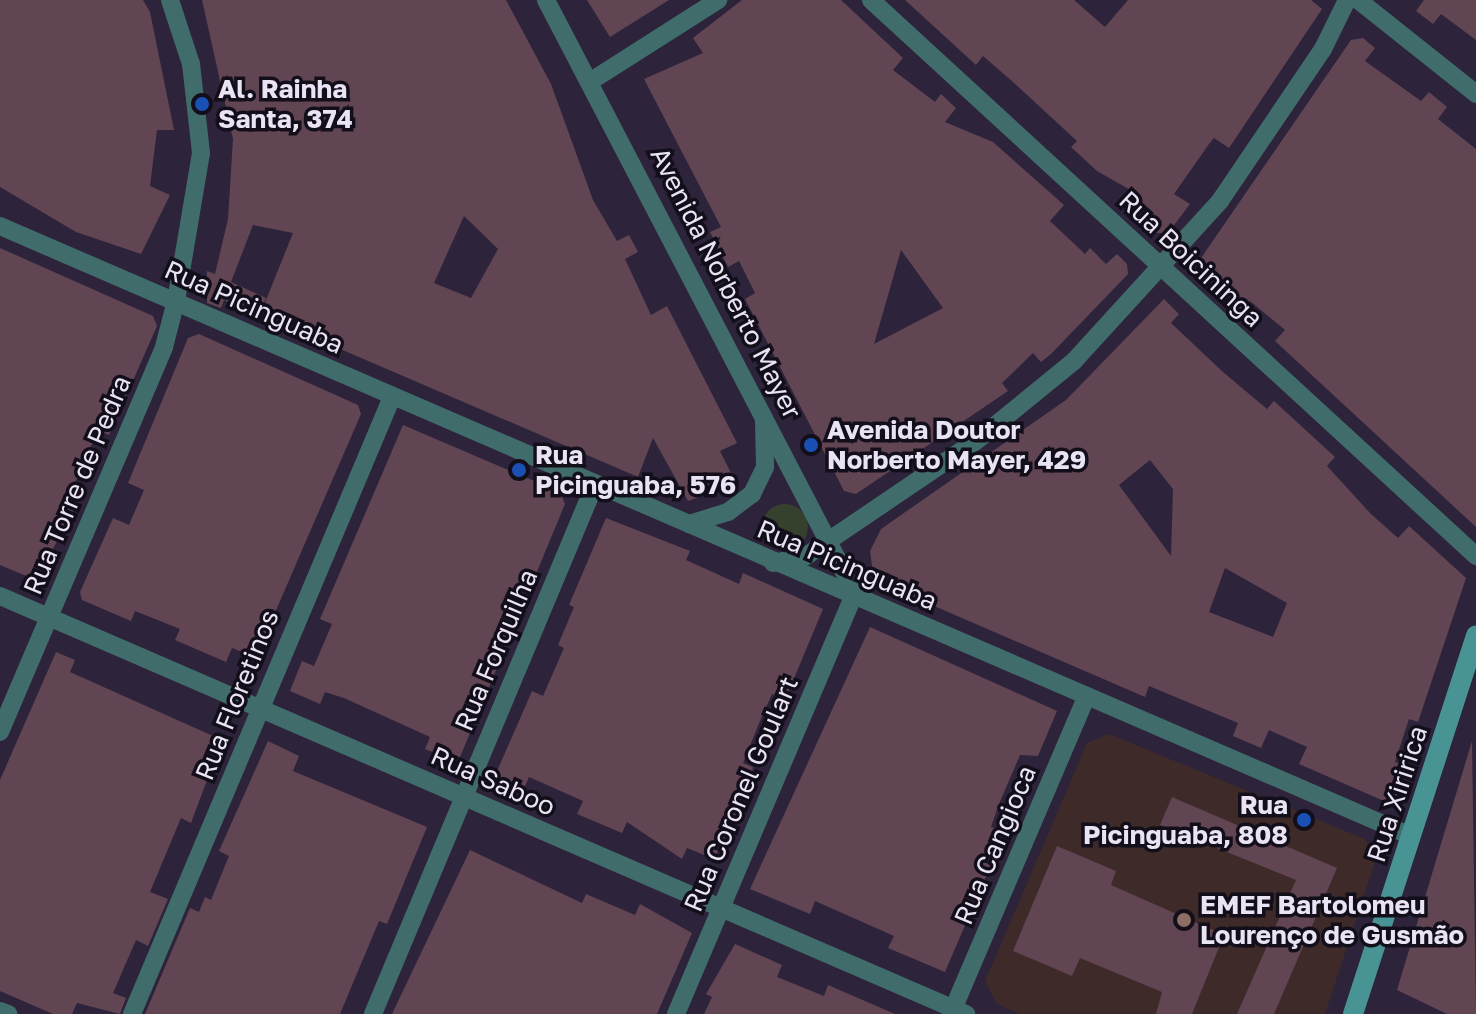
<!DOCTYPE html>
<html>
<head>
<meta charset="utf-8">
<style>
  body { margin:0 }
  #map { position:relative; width:1476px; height:1014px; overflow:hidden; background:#2d233b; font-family:"Golos Text",sans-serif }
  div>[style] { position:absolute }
  .education>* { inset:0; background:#3e2a28 }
  .green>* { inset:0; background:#36412d }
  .round { border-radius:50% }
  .building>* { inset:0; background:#624553 }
  .street>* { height:18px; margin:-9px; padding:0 9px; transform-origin:9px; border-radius:9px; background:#406d6c }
  .secondary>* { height:20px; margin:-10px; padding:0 10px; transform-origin:10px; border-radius:10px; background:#489393 }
  .dots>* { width:22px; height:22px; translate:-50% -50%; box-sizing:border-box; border:4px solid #130f1a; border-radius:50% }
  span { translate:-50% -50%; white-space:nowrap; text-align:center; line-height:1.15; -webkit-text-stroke:7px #130f1a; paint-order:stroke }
  .poi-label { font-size:26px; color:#e9e3f4; font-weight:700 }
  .left { translate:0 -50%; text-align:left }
  .right { translate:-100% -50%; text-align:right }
  .street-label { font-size:26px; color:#e9e3f4 }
</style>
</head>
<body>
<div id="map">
  <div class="education">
    <i style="clip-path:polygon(1109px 734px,1365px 839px,1376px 859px,1325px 1014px,1020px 1014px,997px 1004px,985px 981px,1087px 743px)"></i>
  </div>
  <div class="green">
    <i class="round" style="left:762px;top:504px;width:46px;height:46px"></i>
  </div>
  <div class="building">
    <i style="clip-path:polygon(0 0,143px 0,150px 12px,174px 130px,157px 130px,150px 186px,170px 195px,141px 254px,76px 232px,0 187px)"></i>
    <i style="clip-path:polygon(evenodd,202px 0,506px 0,551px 84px,593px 200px,617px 241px,629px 235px,638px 252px,625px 259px,651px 315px,667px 306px,737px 443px,720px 451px,733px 477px,724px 488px,688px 501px,653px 438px,638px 477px,310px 336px,314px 327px,264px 305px,293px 233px,253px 225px,231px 282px,266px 298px,259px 315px,224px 300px,221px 308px,207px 303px,207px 271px,215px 274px,228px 219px,233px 139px,202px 0,464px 216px,498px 249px,471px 298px,434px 283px,464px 216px)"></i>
    <i style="clip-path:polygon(587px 0,669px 0,610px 37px)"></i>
    <i style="clip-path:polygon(evenodd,742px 0,841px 0,903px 58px,893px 70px,935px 102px,941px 94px,956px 108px,945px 122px,993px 142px,1064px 205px,1050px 221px,1085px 254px,1090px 248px,1106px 264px,1117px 254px,1127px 264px,1128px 274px,1051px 354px,1041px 362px,1033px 353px,1002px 383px,1008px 391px,856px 494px,844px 491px,745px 299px,755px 293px,739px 261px,728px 267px,710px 232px,721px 227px,644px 79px,703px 53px,693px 38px,742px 0,901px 250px,943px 308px,874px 344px,901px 250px)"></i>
    <i style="clip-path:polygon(905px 0,1074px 0,1105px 27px,1128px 0,1311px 0,1322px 9px,1229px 148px,1214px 138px,1209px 144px,1174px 194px,1190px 204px,1168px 233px,1157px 233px,1126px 205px,1134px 192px,1097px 171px,1071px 147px,1077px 141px,1013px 82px,983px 56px,976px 65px)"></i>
    <i style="clip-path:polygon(1424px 0,1476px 0,1476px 40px,1441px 14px,1433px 24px,1416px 11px)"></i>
    <i style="clip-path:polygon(1363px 38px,1375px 48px,1365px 61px,1421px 101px,1429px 92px,1447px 107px,1438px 119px,1476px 149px,1476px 527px,1275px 341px,1285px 330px,1250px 301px,1243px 311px,1200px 274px,1199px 261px,1351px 40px)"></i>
    <i style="clip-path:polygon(0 248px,153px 316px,157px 326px,109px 435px,99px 431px,90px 448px,69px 497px,79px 501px,36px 580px,0 565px)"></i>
    <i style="clip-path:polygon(evenodd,1164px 299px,1179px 314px,1171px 323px,1223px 372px,1267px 409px,1274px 401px,1335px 457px,1327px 466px,1371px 514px,1398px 538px,1409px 526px,1466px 578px,1418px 722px,1409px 719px,1395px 762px,1406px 765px,1396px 796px,1384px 801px,1299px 764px,1307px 747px,1269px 730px,1261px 748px,1233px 736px,1238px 723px,1149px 686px,1145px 697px,888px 586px,873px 573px,870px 551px,881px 529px,1066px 400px,1164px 299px,1150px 460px,1173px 489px,1171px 556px,1119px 485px,1150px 460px,1164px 299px,1225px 568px,1287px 603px,1273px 637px,1209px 612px,1225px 568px)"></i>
    <i style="clip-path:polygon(199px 334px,358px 405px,361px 414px,267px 631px,250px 655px,232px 648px,226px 662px,175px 640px,180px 629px,135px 611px,131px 621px,82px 600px,80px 592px,113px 518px,129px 525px,144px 490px,128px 483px,188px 338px)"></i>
    <i style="clip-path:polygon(403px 425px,560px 492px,565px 504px,458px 762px,425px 749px,430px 737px,344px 698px,325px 692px,320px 704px,290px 691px,302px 661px,314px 666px,332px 624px,320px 619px)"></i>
    <i style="clip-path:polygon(606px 518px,690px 551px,686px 560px,739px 584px,743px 573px,823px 609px,785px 700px,772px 694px,760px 721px,743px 763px,753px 767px,749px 786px,714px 859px,687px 848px,682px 859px,627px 822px,622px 833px,577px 814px,583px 801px,529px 777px,523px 791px,494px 778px,532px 691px,543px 696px,564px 648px,558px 645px,574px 607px,569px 605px)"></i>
    <i style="clip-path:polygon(870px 627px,1057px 711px,1038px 756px,1020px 755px,999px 804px,991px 827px,1005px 832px,945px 972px,888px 948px,894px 936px,815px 901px,810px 914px,750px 889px)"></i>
    <i style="clip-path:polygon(56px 652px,75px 660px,70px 672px,222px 740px,191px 823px,181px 818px,150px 892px,168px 899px,148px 946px,136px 940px,113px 993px,126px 998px,120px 1014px,77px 1003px,72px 1014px,53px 1014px,0 991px,0 780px)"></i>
    <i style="clip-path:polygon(268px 741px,299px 756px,293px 771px,427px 827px,387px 924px,379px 921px,340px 1014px,145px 1014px,190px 908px,199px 912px,205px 897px,211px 900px,229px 856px,219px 851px)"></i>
    <i style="clip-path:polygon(1472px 741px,1476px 1014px,1447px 1014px,1397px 990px)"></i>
    <i style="clip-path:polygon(1172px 797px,1337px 868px,1274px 1014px,1237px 1014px,1296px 880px,1160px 825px)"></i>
    <i style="clip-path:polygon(1057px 846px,1116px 871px,1111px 885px,1224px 935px,1192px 1014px,1156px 1014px,1162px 992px,1080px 958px,1072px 976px,1013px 951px)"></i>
    <i style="clip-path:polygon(470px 850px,582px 903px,586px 894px,635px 915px,640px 904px,692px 933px,657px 1014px,392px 1014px)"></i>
    <i style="clip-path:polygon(735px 944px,782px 965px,777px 977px,824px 996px,828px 985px,895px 1014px,704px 1014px,712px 997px,706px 994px)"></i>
  </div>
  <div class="street">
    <i style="left:546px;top:0;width:669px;rotate:62.48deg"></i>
    <i style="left:871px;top:0;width:822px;rotate:42.58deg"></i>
    <i style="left:1358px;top:0;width:151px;rotate:38.5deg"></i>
    <i style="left:591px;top:81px;width:151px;rotate:-32.5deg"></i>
    <i style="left:0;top:226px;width:1537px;rotate:23.38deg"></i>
    <i style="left:689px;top:524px;width:41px;rotate:-17.1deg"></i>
    <i style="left:728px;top:512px;width:30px;rotate:-37deg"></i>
    <i style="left:752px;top:494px;width:30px;rotate:-64deg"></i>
    <i style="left:765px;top:467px;width:48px;rotate:-91.2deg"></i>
    <i style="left:773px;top:563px;width:34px;rotate:-12deg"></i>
    <i style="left:806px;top:556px;width:205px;rotate:-34.1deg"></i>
    <i style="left:976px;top:441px;width:127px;rotate:-39.2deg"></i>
    <i style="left:1074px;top:361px;width:217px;rotate:-47.6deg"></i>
    <i style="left:1220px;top:201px;width:184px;rotate:-55.9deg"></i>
    <i style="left:1323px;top:49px;width:55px;rotate:-63.9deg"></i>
    <i style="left:0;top:596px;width:1053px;rotate:23.4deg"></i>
    <i style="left:0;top:732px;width:418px;rotate:-66.9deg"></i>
    <i style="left:164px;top:347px;width:48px;rotate:-75.4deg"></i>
    <i style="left:176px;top:301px;width:150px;rotate:-80.4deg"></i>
    <i style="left:201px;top:153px;width:90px;rotate:-96.4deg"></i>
    <i style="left:191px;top:64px;width:67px;rotate:-108.2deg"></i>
    <i style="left:0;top:1011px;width:9px;rotate:21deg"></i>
    <i style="left:132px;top:1014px;width:670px;rotate:-67.15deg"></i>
    <i style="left:373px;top:1014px;width:575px;rotate:-67.27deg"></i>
    <i style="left:676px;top:1014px;width:457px;rotate:-67deg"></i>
    <i style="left:951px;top:1014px;width:345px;rotate:-66.9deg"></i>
  </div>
  <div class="secondary">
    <i style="left:1353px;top:1014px;width:398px;rotate:-72deg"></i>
  </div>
  <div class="dots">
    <i style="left:202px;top:104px;background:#1a4fb4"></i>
    <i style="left:811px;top:445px;background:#1a4fb4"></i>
    <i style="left:519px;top:470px;background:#1a4fb4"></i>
    <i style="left:1304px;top:820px;background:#1a4fb4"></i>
    <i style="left:1184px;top:920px;background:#8d6e63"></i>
  </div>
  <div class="poi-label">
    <span class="left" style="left:218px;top:104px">Al. Rainha<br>Santa, 374</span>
    <span class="left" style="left:827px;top:445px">Avenida Doutor<br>Norberto Mayer, 429</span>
    <span class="left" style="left:535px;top:470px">Rua<br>Picinguaba, 576</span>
    <span class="right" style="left:1288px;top:820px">Rua<br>Picinguaba, 808</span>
    <span class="left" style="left:1200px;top:920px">EMEF Bartolomeu<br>Lourenço de Gusmão</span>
  </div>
  <div class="street-label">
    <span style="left:1191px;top:259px;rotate:43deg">Rua Boicininga</span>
    <span style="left:726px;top:283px;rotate:63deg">Avenida Norberto Mayer</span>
    <span style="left:254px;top:307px;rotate:24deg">Rua Picinguaba</span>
    <span style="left:77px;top:485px;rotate:-67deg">Rua Torre de Pedra</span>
    <span style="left:847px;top:565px;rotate:23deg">Rua Picinguaba</span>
    <span style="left:496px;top:650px;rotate:-67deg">Rua Forquilha</span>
    <span style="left:237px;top:695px;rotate:-68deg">Rua Floretinos</span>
    <span style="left:493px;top:781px;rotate:24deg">Rua Saboo</span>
    <span style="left:741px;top:794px;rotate:-67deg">Rua Coronel Goulart</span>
    <span style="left:1397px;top:794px;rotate:-72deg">Rua Xiririca</span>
    <span style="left:995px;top:845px;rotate:-67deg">Rua Cangioca</span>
  </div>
</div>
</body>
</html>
